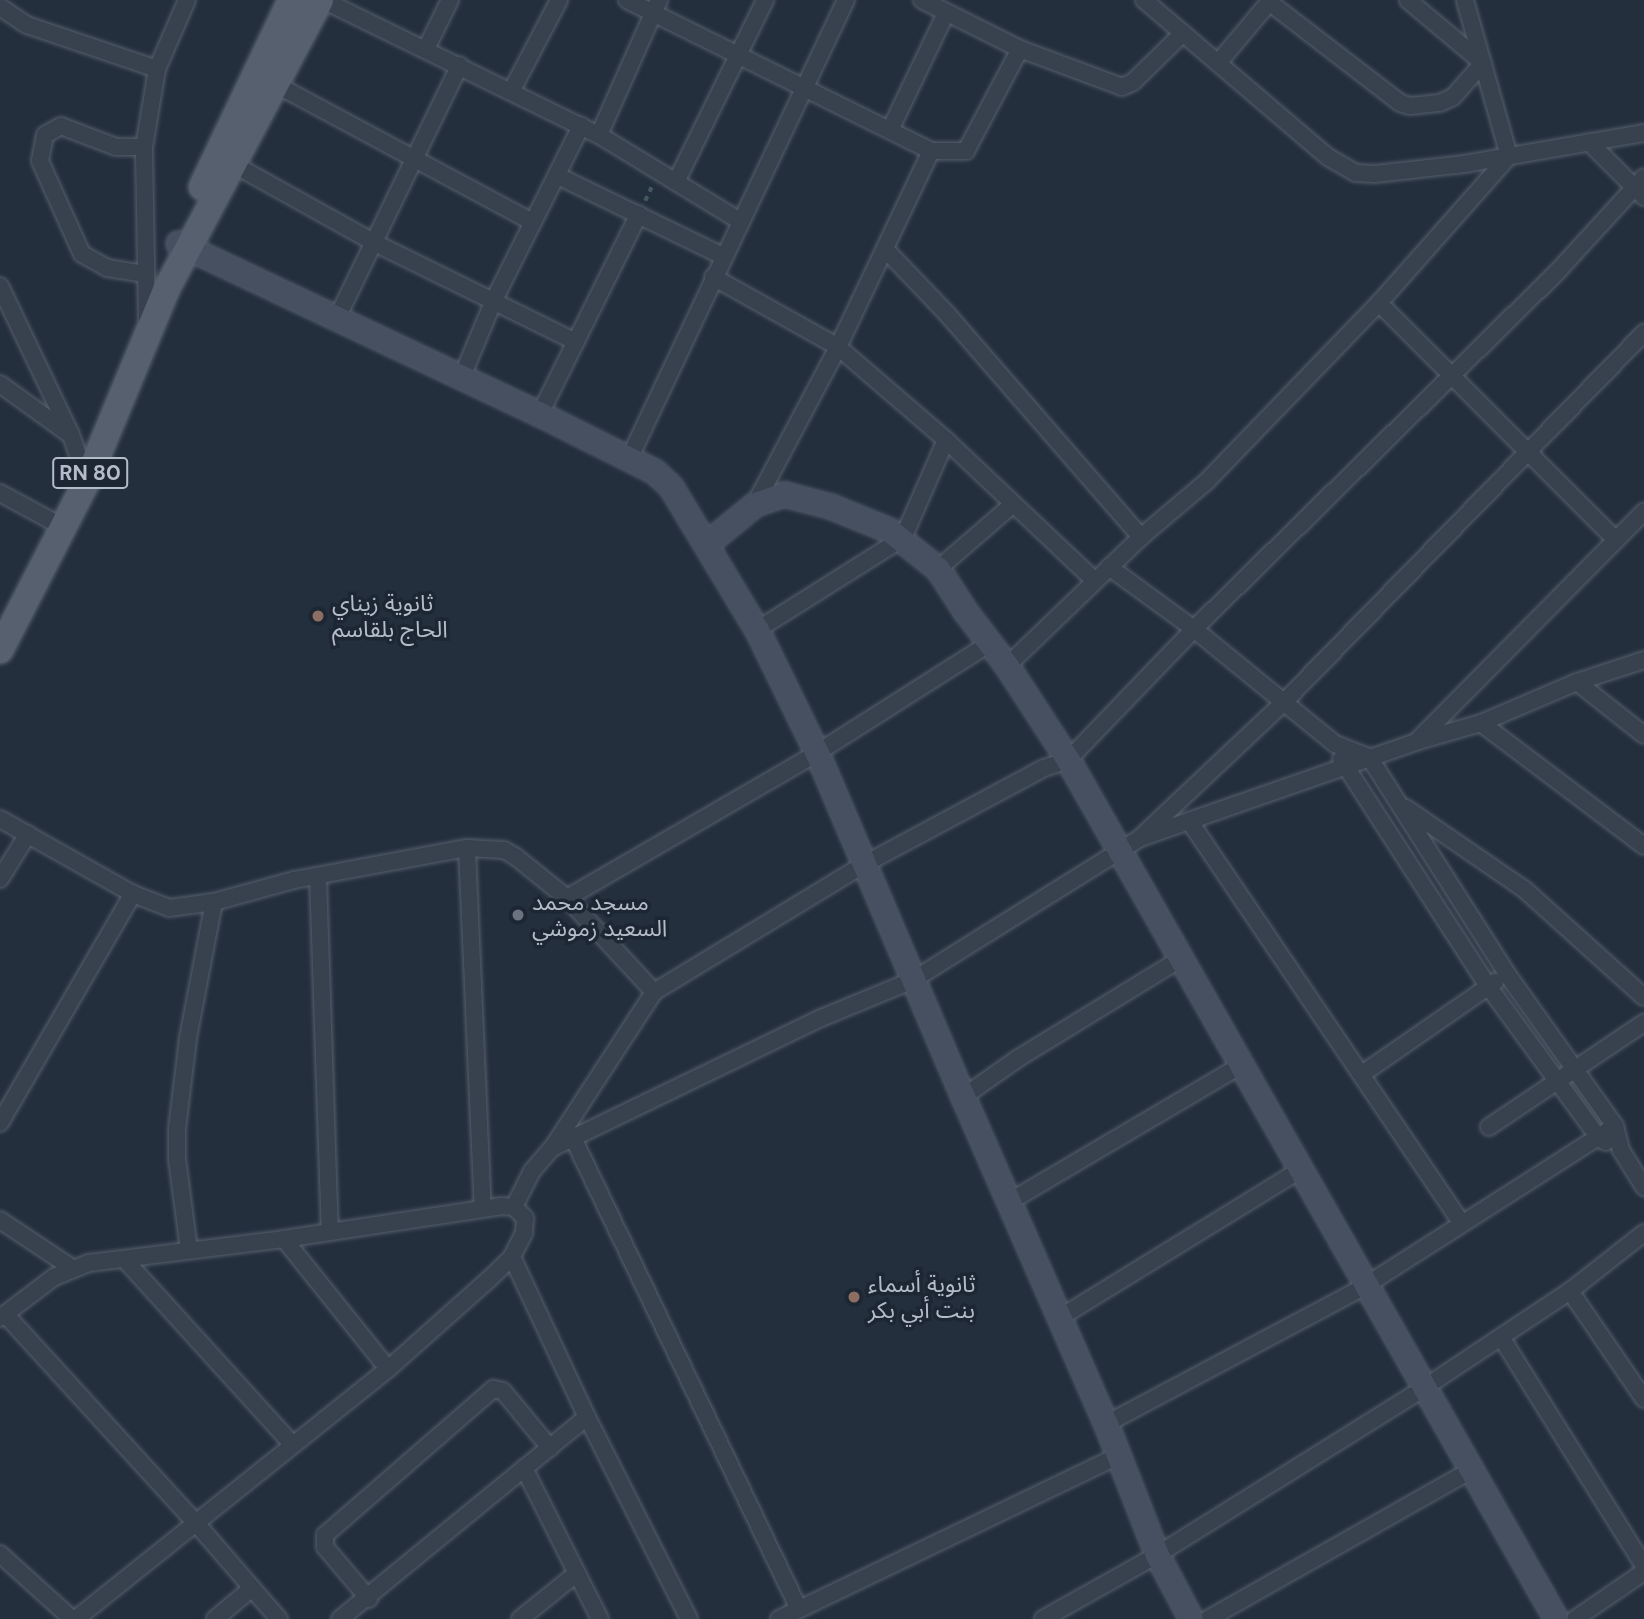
<!DOCTYPE html>
<html>
<head>
<meta charset="utf-8">
<style>
  body { margin:0 }
  #map { position:relative; width:1644px; height:1619px; overflow:hidden; background:#242f3e; font-family:"DM Sans","Noto Sans Arabic",sans-serif }
  div>[style] { position:absolute }
  .path>* { height:3.5px; margin-top:-1.75px; transform-origin:0; background:repeating-linear-gradient(90deg,#44595c 0 5px,transparent 0 10px) }
  .roads { filter:drop-shadow(0 0 2px #565f6c) drop-shadow(0 0 2px #565f6c) }
  .street>* { height:16px; margin:-8px; padding:0 8px; transform-origin:8px; border-radius:8px; background:#38414e }
  .secondary>* { height:23px; margin:-11.5px; padding:0 11.5px; transform-origin:11.5px; border-radius:11.5px; background:#465061 }
  .primary>* { height:26px; margin:-13px; padding:0 13px; transform-origin:13px; border-radius:13px; background:#56606e }
  .dots>* { width:19px; height:19px; translate:-50% -50%; box-sizing:border-box; border:4px solid #1d2633; border-radius:50% }
  span { translate:-50% -50%; white-space:nowrap; text-align:center; line-height:1.15; -webkit-text-stroke:7px #1d2633; paint-order:stroke }
  .shield-label span { padding:2px 5px; background:#1d2633; border:2px solid; border-radius:5px; -webkit-text-stroke-width:0 }
  .shield-label { font-size:21px; color:#b4bcc9; font-weight:700 }
  .poi-label { font-size:23px; color:#b4bcc9 }
  .left { translate:0 -50%; text-align:left }
</style>
</head>
<body>
<div id="map">
  <div class="path">
    <i style="left:645px;top:201px;width:17px;rotate:-65deg"></i>
  </div>
  <div class="roads">
    <div class="street">
      <i style="left:323px;top:0;width:307px;rotate:26.1deg"></i>
      <i style="left:599px;top:135px;width:165px;rotate:31.4deg"></i>
      <i style="left:627px;top:0;width:339px;rotate:26.4deg"></i>
      <i style="left:931px;top:151px;width:35px"></i>
      <i style="left:966px;top:151px;width:115px;rotate:-62.1deg"></i>
      <i style="left:922px;top:0;width:110px;rotate:26.6deg"></i>
      <i style="left:1020px;top:49px;width:109px;rotate:20.4deg"></i>
      <i style="left:1122px;top:87px;width:12px;rotate:-24deg"></i>
      <i style="left:1133px;top:82px;width:70px;rotate:-44.4deg"></i>
      <i style="left:1144px;top:0;width:242px;rotate:40.5deg"></i>
      <i style="left:1328px;top:157px;width:32px;rotate:30deg"></i>
      <i style="left:1356px;top:173px;width:19px;rotate:3deg"></i>
      <i style="left:1375px;top:174px;width:90px;rotate:-6.4deg"></i>
      <i style="left:1464px;top:164px;width:183px;rotate:-9.8deg"></i>
      <i style="left:1269px;top:2px;width:165px;rotate:37.6deg"></i>
      <i style="left:1400px;top:103px;width:10px;rotate:17deg"></i>
      <i style="left:1410px;top:106px;width:30px;rotate:-6deg"></i>
      <i style="left:1440px;top:103px;width:14px;rotate:-25deg"></i>
      <i style="left:1453px;top:97px;width:45px;rotate:-48.6deg"></i>
      <i style="left:1483px;top:63px;width:98px;rotate:-140deg"></i>
      <i style="left:0;top:7px;width:32px;rotate:34deg"></i>
      <i style="left:27px;top:25px;width:137px;rotate:18.7deg"></i>
      <i style="left:426px;top:49px;width:55px;rotate:-63.9deg"></i>
      <i style="left:1218px;top:63px;width:82px;rotate:-49.9deg"></i>
      <i style="left:275px;top:84px;width:292px;rotate:28.2deg"></i>
      <i style="left:512px;top:90px;width:102px;rotate:-62.4deg"></i>
      <i style="left:890px;top:130px;width:130px;rotate:-64.4deg"></i>
      <i style="left:599px;top:135px;width:148px;rotate:-66deg"></i>
      <i style="left:1589px;top:142px;width:78px;rotate:45deg"></i>
      <i style="left:144px;top:147px;width:28px;rotate:180deg"></i>
      <i style="left:116px;top:147px;width:59px;rotate:-159.1deg"></i>
      <i style="left:61px;top:126px;width:18px;rotate:151deg"></i>
      <i style="left:45px;top:135px;width:26px;rotate:101deg"></i>
      <i style="left:40px;top:161px;width:102px;rotate:65.7deg"></i>
      <i style="left:82px;top:254px;width:29px;rotate:29deg"></i>
      <i style="left:107px;top:268px;width:39px;rotate:9deg"></i>
      <i style="left:233px;top:164px;width:160px;rotate:29.1deg"></i>
      <i style="left:373px;top:242px;width:226px;rotate:26.2deg"></i>
      <i style="left:558px;top:176px;width:183px;rotate:25.9deg"></i>
      <i style="left:676px;top:182px;width:203px;rotate:-63.9deg"></i>
      <i style="left:885px;top:249px;width:91px;rotate:46.3deg"></i>
      <i style="left:948px;top:315px;width:294px;rotate:49deg"></i>
      <i style="left:713px;top:277px;width:143px;rotate:29.2deg"></i>
      <i style="left:838px;top:347px;width:143px;rotate:40.7deg"></i>
      <i style="left:946px;top:440px;width:107px;rotate:113.7deg"></i>
      <i style="left:903px;top:538px;width:173px;rotate:147.8deg"></i>
      <i style="left:0;top:286px;width:165px;rotate:64.5deg"></i>
      <i style="left:71px;top:435px;width:49px;rotate:70.8deg"></i>
      <i style="left:1379px;top:303px;width:335px;rotate:45deg"></i>
      <i style="left:337px;top:318px;width:281px;rotate:-64.1deg"></i>
      <i style="left:147px;top:321px;width:174px;rotate:-91deg"></i>
      <i style="left:144px;top:147px;width:79px;rotate:-80.5deg"></i>
      <i style="left:157px;top:69px;width:75px;rotate:-66.5deg"></i>
      <i style="left:461px;top:379px;width:86px;rotate:-67.3deg"></i>
      <i style="left:494px;top:300px;width:195px;rotate:-63.4deg"></i>
      <i style="left:0;top:384px;width:85px;rotate:35.9deg"></i>
      <i style="left:540px;top:414px;width:223px;rotate:-63.7deg"></i>
      <i style="left:946px;top:440px;width:205px;rotate:43.4deg"></i>
      <i style="left:629px;top:459px;width:508px;rotate:-64.7deg"></i>
      <i style="left:0;top:493px;width:72px;rotate:28.4deg"></i>
      <i style="left:755px;top:504px;width:178px;rotate:-62.1deg"></i>
      <i style="left:838px;top:347px;width:217px;rotate:-64.6deg"></i>
      <i style="left:1109px;top:567px;width:105px;rotate:36.1deg"></i>
      <i style="left:1194px;top:629px;width:182px;rotate:39.2deg"></i>
      <i style="left:1335px;top:744px;width:36px;rotate:21deg"></i>
      <i style="left:1369px;top:757px;width:257px;rotate:57.5deg"></i>
      <i style="left:1507px;top:974px;width:186px;rotate:54.6deg"></i>
      <i style="left:1615px;top:1126px;width:25px;rotate:76deg"></i>
      <i style="left:1621px;top:1150px;width:44px;rotate:58.1deg"></i>
      <i style="left:938px;top:569px;width:99px;rotate:-40.9deg"></i>
      <i style="left:1007px;top:666px;width:186px;rotate:-43.9deg"></i>
      <i style="left:1141px;top:537px;width:87px;rotate:-40.3deg"></i>
      <i style="left:1207px;top:481px;width:248px;rotate:-46deg"></i>
      <i style="left:1379px;top:303px;width:196px;rotate:-48.5deg"></i>
      <i style="left:1509px;top:156px;width:162px;rotate:-105.8deg"></i>
      <i style="left:1577px;top:682px;width:85px;rotate:38.3deg"></i>
      <i style="left:1481px;top:723px;width:204px;rotate:37deg"></i>
      <i style="left:1419px;top:739px;width:320px;rotate:-45.3deg"></i>
      <i style="left:1341px;top:759px;width:270px;rotate:57.1deg"></i>
      <i style="left:1488px;top:986px;width:188px;rotate:53.9deg"></i>
      <i style="left:1599px;top:1138px;width:8px;rotate:30deg"></i>
      <i style="left:1406px;top:808px;width:143px;rotate:34.5deg"></i>
      <i style="left:1524px;top:889px;width:161px;rotate:42deg"></i>
      <i style="left:0;top:819px;width:153px;rotate:29.4deg"></i>
      <i style="left:133px;top:894px;width:39px;rotate:21deg"></i>
      <i style="left:169px;top:908px;width:45px;rotate:-7.6deg"></i>
      <i style="left:214px;top:902px;width:83px;rotate:-15.4deg"></i>
      <i style="left:294px;top:880px;width:176px;rotate:-10.5deg"></i>
      <i style="left:467px;top:848px;width:37px;rotate:3deg"></i>
      <i style="left:504px;top:850px;width:14px;rotate:30deg"></i>
      <i style="left:516px;top:857px;width:65px;rotate:38.8deg"></i>
      <i style="left:567px;top:898px;width:128px;rotate:47.2deg"></i>
      <i style="left:654px;top:992px;width:185px;rotate:123.1deg"></i>
      <i style="left:1190px;top:822px;width:484px;rotate:55.9deg"></i>
      <i style="left:1144px;top:834px;width:192px;rotate:-43.3deg"></i>
      <i style="left:1284px;top:702px;width:516px;rotate:-45.71deg"></i>
      <i style="left:467px;top:848px;width:360px;rotate:87.5deg"></i>
      <i style="left:318px;top:876px;width:354px;rotate:88.1deg"></i>
      <i style="left:0;top:879px;width:53px;rotate:-58.1deg"></i>
      <i style="left:567px;top:898px;width:289px;rotate:-30.1deg"></i>
      <i style="left:817px;top:753px;width:205px;rotate:-32.4deg"></i>
      <i style="left:654px;top:992px;width:245px;rotate:-31.3deg"></i>
      <i style="left:863px;top:865px;width:205px;rotate:-28.2deg"></i>
      <i style="left:1044px;top:768px;width:25px;rotate:-18deg"></i>
      <i style="left:1068px;top:760px;width:182px;rotate:-46.1deg"></i>
      <i style="left:1194px;top:629px;width:511px;rotate:-44.52deg"></i>
      <i style="left:1558px;top:271px;width:127px;rotate:-47.5deg"></i>
      <i style="left:1362px;top:1074px;width:162px;rotate:-34.7deg"></i>
      <i style="left:963px;top:1097px;width:66px;rotate:-35.1deg"></i>
      <i style="left:1017px;top:1059px;width:191px;rotate:-31.5deg"></i>
      <i style="left:0;top:1123px;width:265px;rotate:-59.9deg"></i>
      <i style="left:1489px;top:1127px;width:187px;rotate:-33.9deg"></i>
      <i style="left:573px;top:1138px;width:522px;rotate:64.37deg"></i>
      <i style="left:1009px;top:1202px;width:272px;rotate:-30.5deg"></i>
      <i style="left:514px;top:1207px;width:40px;rotate:-63.4deg"></i>
      <i style="left:532px;top:1171px;width:30px;rotate:-49deg"></i>
      <i style="left:552px;top:1148px;width:299px;rotate:-25.8deg"></i>
      <i style="left:821px;top:1018px;width:100px;rotate:-22.4deg"></i>
      <i style="left:913px;top:980px;width:268px;rotate:-32deg"></i>
      <i style="left:1140px;top:838px;width:294px;rotate:-19.2deg"></i>
      <i style="left:1418px;top:741px;width:66px;rotate:-15.9deg"></i>
      <i style="left:1481px;top:723px;width:104px;rotate:-23.1deg"></i>
      <i style="left:1577px;top:682px;width:71px;rotate:-18.2deg"></i>
      <i style="left:0;top:1220px;width:87px;rotate:33.7deg"></i>
      <i style="left:284px;top:1239px;width:166px;rotate:51.3deg"></i>
      <i style="left:189px;top:1250px;width:92px;rotate:-97.5deg"></i>
      <i style="left:177px;top:1159px;width:30px;rotate:-90deg"></i>
      <i style="left:177px;top:1129px;width:92px;rotate:-83.1deg"></i>
      <i style="left:188px;top:1038px;width:138px;rotate:-79.2deg"></i>
      <i style="left:512px;top:1257px;width:177px;rotate:64.9deg"></i>
      <i style="left:587px;top:1417px;width:226px;rotate:63.2deg"></i>
      <i style="left:125px;top:1260px;width:248px;rotate:47.8deg"></i>
      <i style="left:1570px;top:1291px;width:131px;rotate:55.6deg"></i>
      <i style="left:5px;top:1314px;width:283px;rotate:47.6deg"></i>
      <i style="left:196px;top:1523px;width:127px;rotate:49.2deg"></i>
      <i style="left:1061px;top:1317px;width:283px;rotate:-31.6deg"></i>
      <i style="left:0;top:1318px;width:68px;rotate:-37.2deg"></i>
      <i style="left:54px;top:1277px;width:38px;rotate:-22deg"></i>
      <i style="left:89px;top:1263px;width:196px;rotate:-7deg"></i>
      <i style="left:284px;top:1239px;width:219px;rotate:-8.6deg"></i>
      <i style="left:501px;top:1206px;width:13px;rotate:4deg"></i>
      <i style="left:514px;top:1207px;width:16px;rotate:45deg"></i>
      <i style="left:525px;top:1218px;width:15px;rotate:94deg"></i>
      <i style="left:524px;top:1233px;width:27px;rotate:117deg"></i>
      <i style="left:512px;top:1257px;width:33px;rotate:136deg"></i>
      <i style="left:488px;top:1280px;width:134px;rotate:138.3deg"></i>
      <i style="left:388px;top:1369px;width:400px;rotate:141.3deg"></i>
      <i style="left:1501px;top:1337px;width:270px;rotate:58deg"></i>
      <i style="left:1106px;top:1424px;width:293px;rotate:-28deg"></i>
      <i style="left:1365px;top:1286px;width:297px;rotate:-32.6deg"></i>
      <i style="left:524px;top:1468px;width:169px;rotate:63.3deg"></i>
      <i style="left:0;top:1554px;width:97px;rotate:42.1deg"></i>
      <i style="left:369px;top:1599px;width:68px;rotate:-130.2deg"></i>
      <i style="left:325px;top:1547px;width:12px;rotate:-90deg"></i>
      <i style="left:325px;top:1535px;width:223px;rotate:-41deg"></i>
      <i style="left:493px;top:1389px;width:10px;rotate:11deg"></i>
      <i style="left:503px;top:1391px;width:74px;rotate:50.5deg"></i>
      <i style="left:215px;top:1619px;width:48px;rotate:-40deg"></i>
      <i style="left:340px;top:1619px;width:319px;rotate:-39.3deg"></i>
      <i style="left:520px;top:1619px;width:73px;rotate:-38.9deg"></i>
      <i style="left:779px;top:1619px;width:376px;rotate:-25.7deg"></i>
      <i style="left:1043px;top:1619px;width:131px;rotate:-29.3deg"></i>
      <i style="left:1157px;top:1555px;width:315px;rotate:-32deg"></i>
      <i style="left:1424px;top:1388px;width:175px;rotate:-33.6deg"></i>
      <i style="left:1570px;top:1291px;width:94px;rotate:-38.1deg"></i>
      <i style="left:1208px;top:1619px;width:302px;rotate:-29.5deg"></i>
      <i style="left:1575px;top:1619px;width:83px;rotate:-34.3deg"></i>
    </div>
    <div class="secondary">
      <i style="left:178px;top:243px;width:400px;rotate:25.3deg"></i>
      <i style="left:540px;top:414px;width:127px;rotate:26.6deg"></i>
      <i style="left:654px;top:471px;width:23px;rotate:43deg"></i>
      <i style="left:671px;top:487px;width:167px;rotate:59deg"></i>
      <i style="left:757px;top:630px;width:137px;rotate:64deg"></i>
      <i style="left:817px;top:753px;width:374px;rotate:67deg"></i>
      <i style="left:963px;top:1097px;width:357px;rotate:66.4deg"></i>
      <i style="left:1106px;top:1424px;width:141px;rotate:68.7deg"></i>
      <i style="left:1157px;top:1555px;width:72px;rotate:62deg"></i>
      <i style="left:706px;top:544px;width:63px;rotate:-39.2deg"></i>
      <i style="left:755px;top:504px;width:31px;rotate:-19deg"></i>
      <i style="left:784px;top:494px;width:48px;rotate:14.6deg"></i>
      <i style="left:830px;top:506px;width:64px;rotate:22.1deg"></i>
      <i style="left:889px;top:530px;width:63px;rotate:38.5deg"></i>
      <i style="left:938px;top:569px;width:50px;rotate:57.3deg"></i>
      <i style="left:965px;top:611px;width:69px;rotate:52.6deg"></i>
      <i style="left:1007px;top:666px;width:112px;rotate:57deg"></i>
      <i style="left:1068px;top:760px;width:988px;rotate:60.4deg"></i>
    </div>
    <div class="primary">
      <i style="left:202px;top:187px;width:207px;rotate:-64.5deg"></i>
      <i style="left:0;top:650px;width:190px;rotate:-62.8deg"></i>
      <i style="left:87px;top:481px;width:207px;rotate:-67.5deg"></i>
      <i style="left:166px;top:290px;width:328px;rotate:-62deg"></i>
    </div>
  </div>
  <div class="dots">
    <i style="left:318px;top:616px;background:#8d6e63"></i>
    <i style="left:518px;top:915px;background:#6b7280"></i>
    <i style="left:854px;top:1297px;background:#8d6e63"></i>
  </div>
  <div class="shield-label">
    <span style="left:90px;top:473px">RN 80</span>
  </div>
  <div class="poi-label">
    <span class="left" style="left:332px;top:616px">ثانوية زيناي<br>الحاج بلقاسم</span>
    <span class="left" style="left:532px;top:915px">مسجد محمد<br>السعيد زموشي</span>
    <span class="left" style="left:868px;top:1297px">ثانوية أسماء<br>بنت أبي بكر</span>
  </div>
</div>
</body>
</html>
